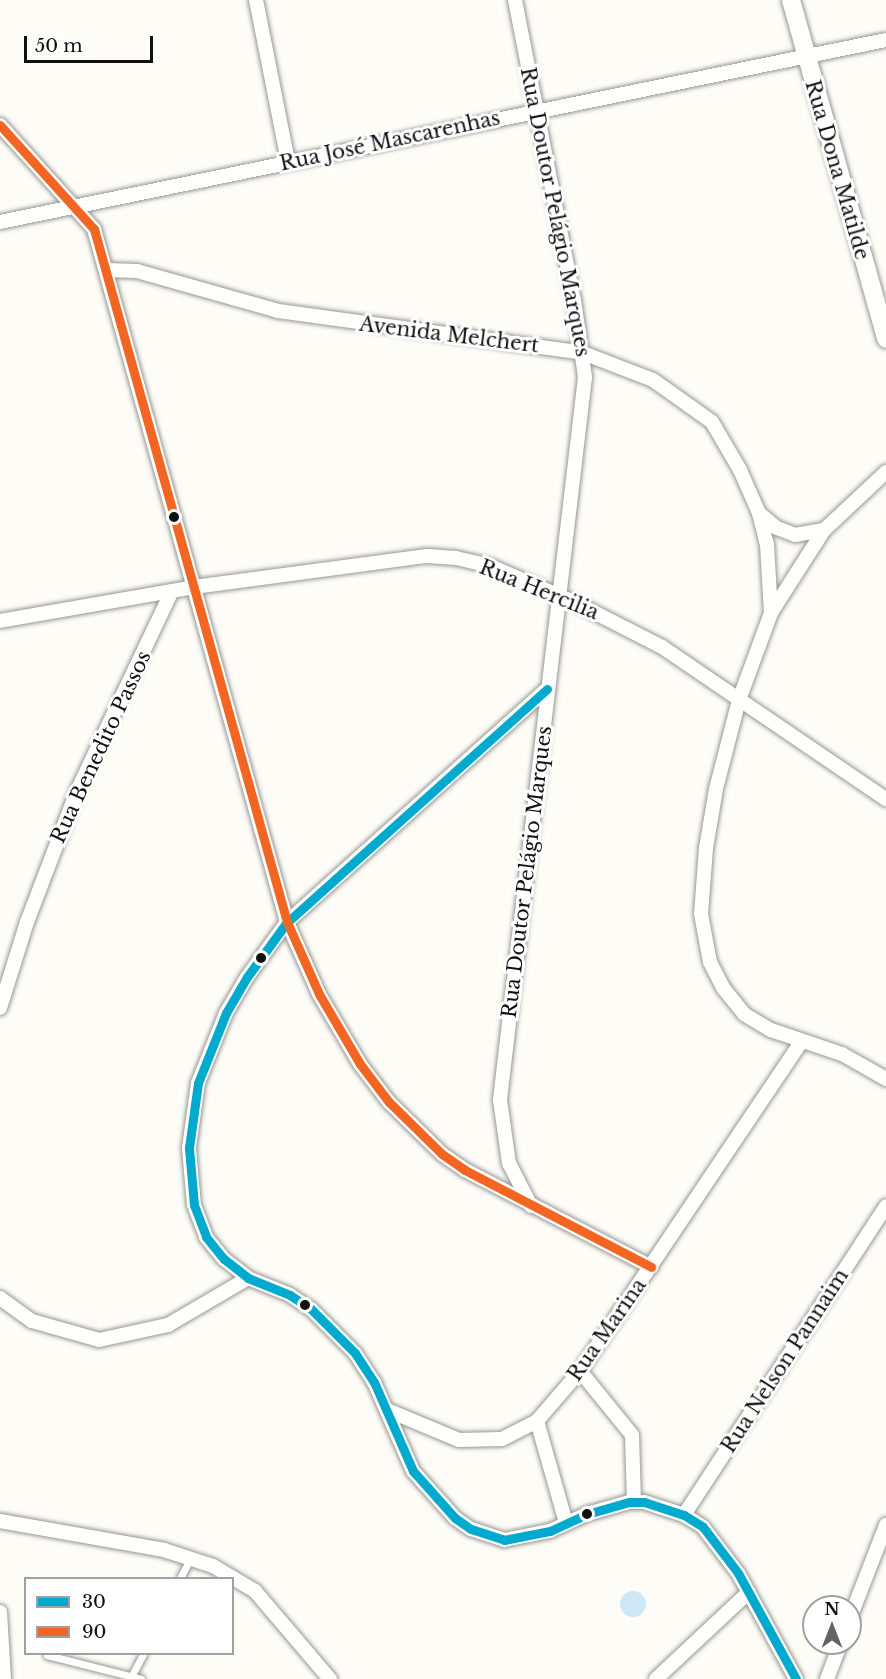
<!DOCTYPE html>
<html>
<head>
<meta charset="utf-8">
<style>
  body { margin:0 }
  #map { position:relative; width:886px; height:1679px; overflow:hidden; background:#fdfcf7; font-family:"Libre Baskerville",serif }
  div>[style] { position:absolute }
  .water>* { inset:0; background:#cde8f7 }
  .round { border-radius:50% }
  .roads { filter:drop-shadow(0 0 2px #979795) drop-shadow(0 0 2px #979795) }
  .service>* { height:7px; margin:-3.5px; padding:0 3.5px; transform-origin:3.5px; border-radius:3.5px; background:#fffffe }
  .minor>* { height:14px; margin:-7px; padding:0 7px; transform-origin:7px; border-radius:7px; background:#fffffe }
  .tertiary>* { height:18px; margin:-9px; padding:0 9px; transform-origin:9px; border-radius:9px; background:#fffffe }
  .bus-1>* { height:9px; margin:-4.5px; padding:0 4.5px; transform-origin:4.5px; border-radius:4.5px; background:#00a9ce }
  .bus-2>* { height:9px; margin:-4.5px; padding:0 4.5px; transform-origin:4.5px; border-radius:4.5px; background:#f26522 }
  .dots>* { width:16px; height:16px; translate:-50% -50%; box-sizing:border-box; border:3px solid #fff; border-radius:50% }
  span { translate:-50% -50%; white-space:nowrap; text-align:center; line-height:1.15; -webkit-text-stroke:6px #fff; paint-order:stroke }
  .street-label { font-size:20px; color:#111 }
  .legend { position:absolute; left:24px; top:1577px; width:210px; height:78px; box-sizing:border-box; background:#fff; border:2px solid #a0a0a0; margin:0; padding:8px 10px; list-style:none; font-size:18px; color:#111 }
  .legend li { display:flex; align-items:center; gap:12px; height:30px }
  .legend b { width:30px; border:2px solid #a0a0a0 }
  .north { position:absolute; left:802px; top:1595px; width:60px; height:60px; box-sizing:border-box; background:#fff; border:2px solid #a0a0a0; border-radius:50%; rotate:0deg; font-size:16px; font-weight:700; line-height:24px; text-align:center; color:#111 }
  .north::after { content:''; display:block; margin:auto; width:21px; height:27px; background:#646362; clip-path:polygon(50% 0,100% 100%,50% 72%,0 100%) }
  .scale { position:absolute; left:24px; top:36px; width:129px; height:27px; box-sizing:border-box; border:3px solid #111; border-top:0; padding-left:8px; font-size:18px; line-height:21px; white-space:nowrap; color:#111; -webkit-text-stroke:4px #fff; paint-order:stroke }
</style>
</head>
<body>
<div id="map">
  <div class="water">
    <i class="round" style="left:620px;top:1591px;width:26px;height:26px"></i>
  </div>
  <div class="roads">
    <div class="service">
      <i style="left:180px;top:1578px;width:24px;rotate:-62deg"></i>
      <i style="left:47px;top:1655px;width:97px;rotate:14.3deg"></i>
      <i style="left:132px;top:1675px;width:24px;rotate:-62deg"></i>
    </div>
    <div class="minor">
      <i style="left:256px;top:0;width:165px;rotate:78.8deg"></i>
      <i style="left:515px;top:0;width:306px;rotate:78.9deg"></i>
      <i style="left:574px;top:300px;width:78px;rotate:81.9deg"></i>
      <i style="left:585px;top:377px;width:728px;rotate:96.71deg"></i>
      <i style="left:500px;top:1100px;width:64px;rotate:81.9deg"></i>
      <i style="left:509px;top:1163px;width:48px;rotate:62.9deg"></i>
      <i style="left:0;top:125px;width:140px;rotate:47.9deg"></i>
      <i style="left:94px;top:229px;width:719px;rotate:74.44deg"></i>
      <i style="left:287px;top:922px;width:79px;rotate:66deg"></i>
      <i style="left:319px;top:994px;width:81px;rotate:59.6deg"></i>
      <i style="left:360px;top:1064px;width:48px;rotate:52.7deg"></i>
      <i style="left:389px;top:1102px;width:74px;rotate:44.5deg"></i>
      <i style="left:442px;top:1154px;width:28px;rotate:35deg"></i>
      <i style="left:465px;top:1170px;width:210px;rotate:27.5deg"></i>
      <i style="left:0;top:222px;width:904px;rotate:-11.61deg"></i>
      <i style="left:107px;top:270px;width:30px;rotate:2deg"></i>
      <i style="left:137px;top:271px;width:147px;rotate:15.8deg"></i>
      <i style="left:278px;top:311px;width:308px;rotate:7.8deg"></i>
      <i style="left:583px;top:353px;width:75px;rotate:21.1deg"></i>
      <i style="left:653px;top:380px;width:72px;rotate:35.4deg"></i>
      <i style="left:712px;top:422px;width:56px;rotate:59.7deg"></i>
      <i style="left:740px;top:470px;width:47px;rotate:66.2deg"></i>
      <i style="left:759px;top:513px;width:32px;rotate:76deg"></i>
      <i style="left:767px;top:544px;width:69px;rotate:86.7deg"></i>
      <i style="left:886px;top:472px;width:85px;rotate:136.9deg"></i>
      <i style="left:824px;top:530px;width:98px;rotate:122.6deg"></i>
      <i style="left:771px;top:613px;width:93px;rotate:110.2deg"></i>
      <i style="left:739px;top:700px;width:92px;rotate:104.5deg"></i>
      <i style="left:716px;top:789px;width:60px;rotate:99.6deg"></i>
      <i style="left:706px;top:848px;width:66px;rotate:94.3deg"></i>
      <i style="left:701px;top:914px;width:49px;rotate:79.4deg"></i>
      <i style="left:710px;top:962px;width:30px;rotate:63deg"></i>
      <i style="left:724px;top:989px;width:32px;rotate:51deg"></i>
      <i style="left:744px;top:1014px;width:31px;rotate:31deg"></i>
      <i style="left:771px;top:1030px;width:75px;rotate:18.7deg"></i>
      <i style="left:842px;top:1054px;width:51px;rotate:29.6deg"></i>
      <i style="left:759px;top:513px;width:23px;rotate:40deg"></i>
      <i style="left:777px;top:528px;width:19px;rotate:21deg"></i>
      <i style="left:795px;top:535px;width:29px;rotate:-10deg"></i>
      <i style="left:0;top:621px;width:197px;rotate:-9.9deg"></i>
      <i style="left:194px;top:587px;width:235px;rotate:-7.6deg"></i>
      <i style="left:427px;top:556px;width:29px;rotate:4deg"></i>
      <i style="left:456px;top:558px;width:35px;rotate:13deg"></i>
      <i style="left:490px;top:566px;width:91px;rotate:23.2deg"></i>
      <i style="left:574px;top:602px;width:99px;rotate:27.1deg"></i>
      <i style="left:662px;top:647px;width:271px;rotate:34.2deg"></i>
      <i style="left:547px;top:689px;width:349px;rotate:138.1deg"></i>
      <i style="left:287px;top:922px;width:68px;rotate:126deg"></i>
      <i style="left:247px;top:977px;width:42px;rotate:120.3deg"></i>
      <i style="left:226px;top:1013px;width:75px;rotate:111.8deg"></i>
      <i style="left:198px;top:1083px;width:66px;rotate:97.9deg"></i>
      <i style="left:189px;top:1148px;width:57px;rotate:85deg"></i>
      <i style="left:194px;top:1205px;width:34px;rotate:69deg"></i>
      <i style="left:206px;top:1237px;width:28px;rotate:51deg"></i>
      <i style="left:224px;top:1259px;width:31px;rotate:38deg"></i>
      <i style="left:248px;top:1278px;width:45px;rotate:22deg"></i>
      <i style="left:290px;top:1295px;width:25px;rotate:34deg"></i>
      <i style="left:311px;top:1309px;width:62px;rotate:45deg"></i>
      <i style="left:355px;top:1353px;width:35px;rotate:57deg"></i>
      <i style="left:374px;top:1382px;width:97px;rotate:66.3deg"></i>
      <i style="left:413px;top:1471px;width:63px;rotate:48.2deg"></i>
      <i style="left:455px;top:1518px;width:19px;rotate:35deg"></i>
      <i style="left:471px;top:1529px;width:35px;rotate:18deg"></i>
      <i style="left:504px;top:1540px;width:47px;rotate:-11.1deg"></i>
      <i style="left:550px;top:1531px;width:41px;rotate:-24.7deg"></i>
      <i style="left:587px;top:1514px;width:44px;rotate:-15.9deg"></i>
      <i style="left:629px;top:1502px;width:15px"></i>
      <i style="left:644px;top:1502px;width:42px;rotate:18deg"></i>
      <i style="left:684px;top:1515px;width:22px;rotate:32deg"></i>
      <i style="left:703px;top:1527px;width:58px;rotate:52.7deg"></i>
      <i style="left:738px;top:1573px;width:121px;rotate:61.3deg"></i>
      <i style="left:0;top:1008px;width:90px;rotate:-72.6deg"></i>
      <i style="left:27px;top:922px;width:140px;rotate:-69.1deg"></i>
      <i style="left:77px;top:791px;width:221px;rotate:-64.6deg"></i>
      <i style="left:0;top:1298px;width:39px;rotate:36deg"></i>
      <i style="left:32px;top:1321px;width:70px;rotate:15.8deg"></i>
      <i style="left:99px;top:1340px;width:71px;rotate:-12.3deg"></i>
      <i style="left:168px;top:1325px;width:93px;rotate:-30.4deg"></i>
      <i style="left:580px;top:1371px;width:82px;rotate:50.9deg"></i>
      <i style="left:632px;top:1435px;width:67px;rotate:88.3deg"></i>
      <i style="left:387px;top:1410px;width:78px;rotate:22.6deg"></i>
      <i style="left:459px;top:1440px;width:43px;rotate:-1.3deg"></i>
      <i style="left:502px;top:1439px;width:39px;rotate:-27deg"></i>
      <i style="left:537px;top:1421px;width:66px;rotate:-49.3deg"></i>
      <i style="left:580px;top:1371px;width:396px;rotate:-56.1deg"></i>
      <i style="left:537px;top:1421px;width:106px;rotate:74.1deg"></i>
      <i style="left:684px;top:1515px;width:369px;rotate:-56.8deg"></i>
      <i style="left:0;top:1521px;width:167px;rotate:10deg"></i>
      <i style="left:164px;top:1550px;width:52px;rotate:18.1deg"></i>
      <i style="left:213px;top:1566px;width:49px;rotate:30.8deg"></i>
      <i style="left:255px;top:1591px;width:116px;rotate:49.6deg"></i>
      <i style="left:0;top:1612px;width:67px;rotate:86.6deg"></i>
      <i style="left:850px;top:1618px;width:100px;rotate:-68.8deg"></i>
      <i style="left:656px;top:1679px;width:127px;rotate:-43.1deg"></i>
      <i style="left:827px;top:1679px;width:39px;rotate:-69deg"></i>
    </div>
    <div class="tertiary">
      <i style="left:791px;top:0;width:352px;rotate:74.3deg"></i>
    </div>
  </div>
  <div class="bus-1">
    <i style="left:547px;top:689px;width:349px;rotate:138.1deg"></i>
    <i style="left:287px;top:922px;width:68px;rotate:126deg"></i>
    <i style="left:247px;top:977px;width:42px;rotate:120.3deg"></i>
    <i style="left:226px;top:1013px;width:75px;rotate:111.8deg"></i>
    <i style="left:198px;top:1083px;width:66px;rotate:97.9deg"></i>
    <i style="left:189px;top:1148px;width:57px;rotate:85deg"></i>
    <i style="left:194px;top:1205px;width:34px;rotate:69deg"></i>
    <i style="left:206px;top:1237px;width:28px;rotate:51deg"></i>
    <i style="left:224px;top:1259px;width:31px;rotate:38deg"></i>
    <i style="left:248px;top:1278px;width:45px;rotate:22deg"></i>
    <i style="left:290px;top:1295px;width:25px;rotate:34deg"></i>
    <i style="left:311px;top:1309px;width:62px;rotate:45deg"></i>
    <i style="left:355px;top:1353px;width:35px;rotate:57deg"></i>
    <i style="left:374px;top:1382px;width:97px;rotate:66.3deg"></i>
    <i style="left:413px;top:1471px;width:63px;rotate:48.2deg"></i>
    <i style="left:455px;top:1518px;width:19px;rotate:35deg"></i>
    <i style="left:471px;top:1529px;width:35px;rotate:18deg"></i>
    <i style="left:504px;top:1540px;width:47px;rotate:-11.1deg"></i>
    <i style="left:550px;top:1531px;width:41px;rotate:-24.7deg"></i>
    <i style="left:587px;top:1514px;width:44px;rotate:-15.9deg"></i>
    <i style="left:629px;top:1502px;width:15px"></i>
    <i style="left:644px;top:1502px;width:42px;rotate:18deg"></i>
    <i style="left:684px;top:1515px;width:22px;rotate:32deg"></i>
    <i style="left:703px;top:1527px;width:58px;rotate:52.7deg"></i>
    <i style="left:738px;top:1573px;width:121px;rotate:61.3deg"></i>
  </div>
  <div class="bus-2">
    <i style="left:0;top:125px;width:140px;rotate:47.9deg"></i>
    <i style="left:94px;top:229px;width:719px;rotate:74.44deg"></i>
    <i style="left:287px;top:922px;width:79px;rotate:66deg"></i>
    <i style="left:319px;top:994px;width:81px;rotate:59.6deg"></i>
    <i style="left:360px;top:1064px;width:48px;rotate:52.7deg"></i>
    <i style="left:389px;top:1102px;width:74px;rotate:44.5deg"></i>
    <i style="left:442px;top:1154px;width:28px;rotate:35deg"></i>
    <i style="left:465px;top:1170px;width:210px;rotate:27.5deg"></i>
  </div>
  <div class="dots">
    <i style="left:174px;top:517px;background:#111"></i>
    <i style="left:261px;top:958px;background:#111"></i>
    <i style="left:305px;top:1305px;background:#111"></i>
    <i style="left:587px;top:1514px;background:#111"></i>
  </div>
  <div class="street-label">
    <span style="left:390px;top:141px;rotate:-12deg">Rua José Mascarenhas</span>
    <span style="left:837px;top:170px;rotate:74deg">Rua Dona Matilde</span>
    <span style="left:555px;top:212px;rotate:79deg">Rua Doutor Pelágio Marques</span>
    <span style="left:449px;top:335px;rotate:7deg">Avenida Melchert</span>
    <span style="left:539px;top:590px;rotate:22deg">Rua Hercilia</span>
    <span style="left:101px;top:747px;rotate:-65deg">Rua Benedito Passos</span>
    <span style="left:527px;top:872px;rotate:-83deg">Rua Doutor Pelágio Marques</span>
    <span style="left:607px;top:1330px;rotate:-55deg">Rua Marina</span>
    <span style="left:785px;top:1361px;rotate:-57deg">Rua Nelson Pannaim</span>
  </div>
  <ul class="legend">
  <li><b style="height:8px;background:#00a9ce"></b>30</li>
  <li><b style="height:8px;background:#f26522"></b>90</li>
  </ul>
  <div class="north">N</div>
  <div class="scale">50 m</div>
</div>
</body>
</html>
